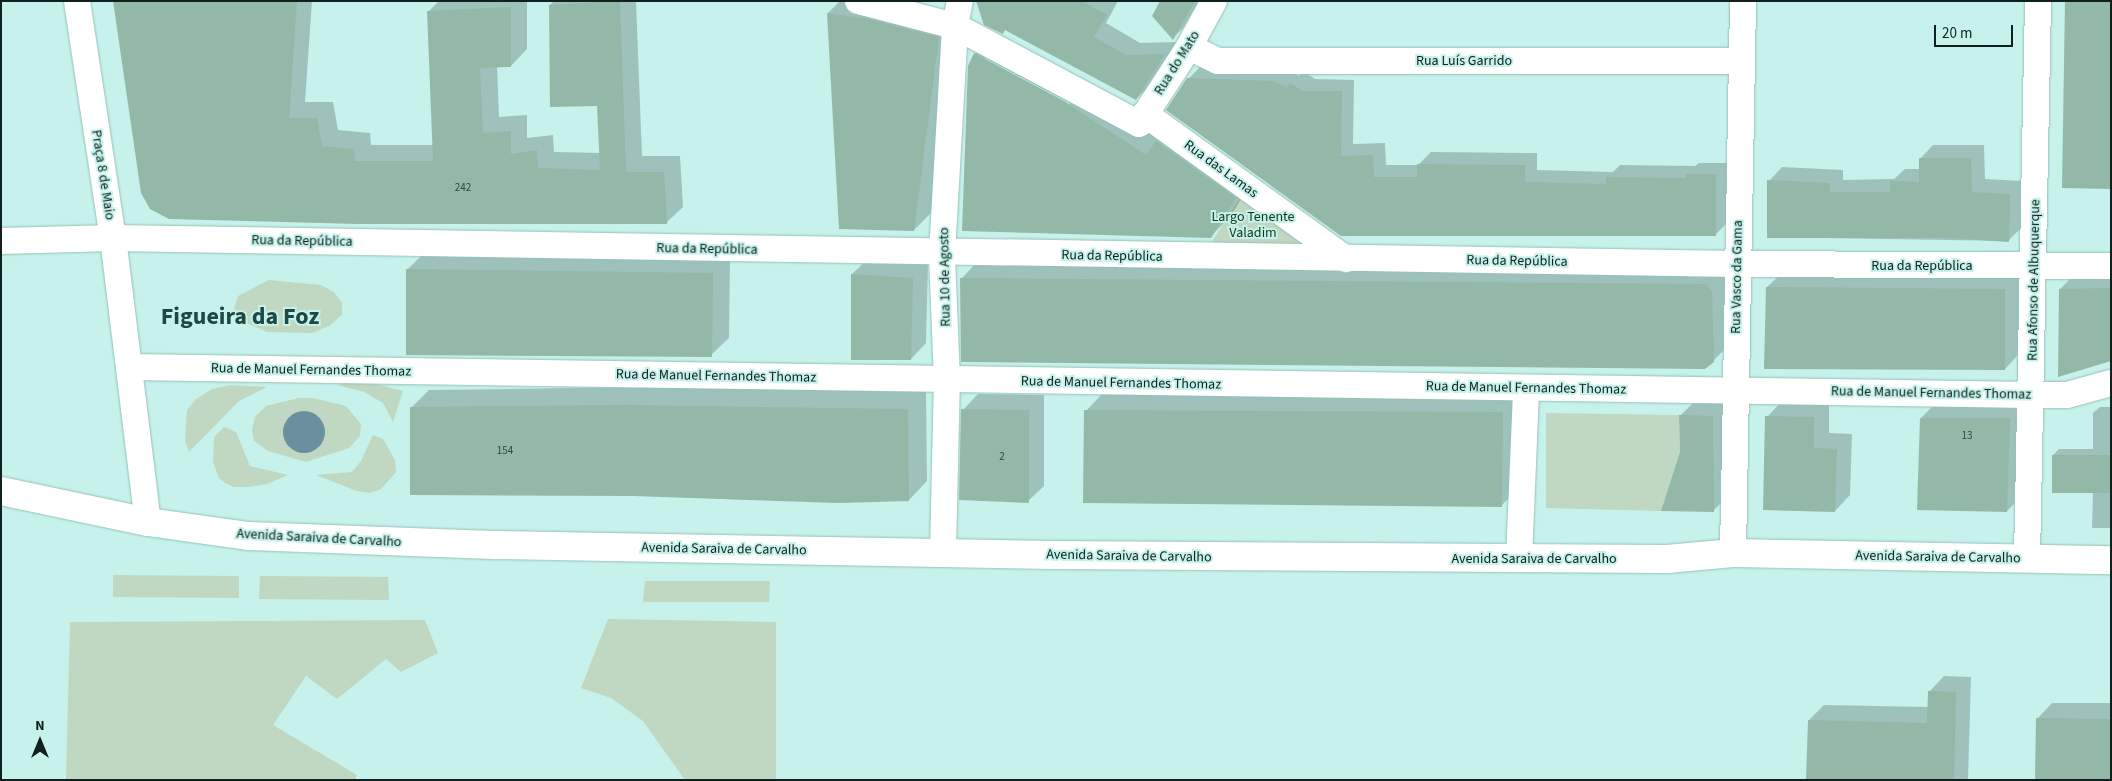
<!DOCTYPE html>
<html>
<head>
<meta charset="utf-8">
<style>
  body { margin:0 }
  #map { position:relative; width:2112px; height:781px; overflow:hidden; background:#c6f2eb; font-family:"Source Sans 3",sans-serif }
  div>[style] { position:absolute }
  .green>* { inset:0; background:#c0d7c1 }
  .water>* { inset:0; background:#6b8f9d }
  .round { border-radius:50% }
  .shadow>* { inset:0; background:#0003 }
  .building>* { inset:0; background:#93b8a7 }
  .roads { filter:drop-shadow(0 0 1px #96c1ba) drop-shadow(0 0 1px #96c1ba) }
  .street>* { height:26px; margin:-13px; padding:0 13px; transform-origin:13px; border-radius:13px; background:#fff }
  .secondary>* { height:28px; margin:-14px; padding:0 14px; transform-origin:14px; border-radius:14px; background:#fff }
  span { translate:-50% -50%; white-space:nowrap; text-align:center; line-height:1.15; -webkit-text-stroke:4px #c6f2eb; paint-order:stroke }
  .number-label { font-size:11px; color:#304640 }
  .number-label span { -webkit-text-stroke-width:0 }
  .street-label { font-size:14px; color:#0f201e }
  .park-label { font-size:14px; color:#0e3816 }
  .town-label { font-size:24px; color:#1f4743; font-weight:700 }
  .frame { position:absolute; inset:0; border:2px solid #0f201e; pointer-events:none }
  .north { position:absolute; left:15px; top:716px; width:50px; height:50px; -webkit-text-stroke:4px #c6f2eb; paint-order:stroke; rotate:0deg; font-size:14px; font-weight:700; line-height:20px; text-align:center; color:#0f201e }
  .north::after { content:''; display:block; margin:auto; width:18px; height:22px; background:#0f201e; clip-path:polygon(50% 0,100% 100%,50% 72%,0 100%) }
  .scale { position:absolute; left:1934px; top:25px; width:79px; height:22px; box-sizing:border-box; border:2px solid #0f201e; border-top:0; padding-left:6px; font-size:15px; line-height:18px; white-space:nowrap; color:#0f201e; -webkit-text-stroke:4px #c6f2eb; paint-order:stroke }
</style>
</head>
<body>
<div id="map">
  <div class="green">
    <i style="clip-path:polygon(1247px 187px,1346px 259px,1208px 248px)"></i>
    <i style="clip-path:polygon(269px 280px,321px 285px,334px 292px,342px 303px,342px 315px,329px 326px,312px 333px,267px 332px,247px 323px,234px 309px,238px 296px)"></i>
    <i style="clip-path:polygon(350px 382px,368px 382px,403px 391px,393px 422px,383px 403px,364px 392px,337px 385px)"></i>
    <i style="clip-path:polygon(231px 385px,267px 387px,239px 401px,189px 452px,185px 440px,187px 410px,196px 399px,212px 389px)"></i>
    <i style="clip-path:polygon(299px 398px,313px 398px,346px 406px,361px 424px,360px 436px,349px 448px,306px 462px,268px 451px,254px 441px,252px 430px,255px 417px,266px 406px)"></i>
    <i style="clip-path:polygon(1546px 413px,1679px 415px,1680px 452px,1661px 511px,1546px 508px)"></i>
    <i style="clip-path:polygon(224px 427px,236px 432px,250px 466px,288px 475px,267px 484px,249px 487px,234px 487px,225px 483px,219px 478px,213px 462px,214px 437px)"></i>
    <i style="clip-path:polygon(373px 435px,383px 439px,395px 460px,396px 472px,381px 489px,370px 493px,357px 491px,316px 475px,352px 472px,361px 461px)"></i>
    <i style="clip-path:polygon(113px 575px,239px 576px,239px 598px,113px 597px)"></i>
    <i style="clip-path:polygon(260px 576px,388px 577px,389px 600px,259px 599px)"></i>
    <i style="clip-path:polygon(645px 581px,770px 581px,769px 602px,643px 602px)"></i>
    <i style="clip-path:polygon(608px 619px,776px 622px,776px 780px,685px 780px,643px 721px,611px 698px,581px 688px)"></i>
    <i style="clip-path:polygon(425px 620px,438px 653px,401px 672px,386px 659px,337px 699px,306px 676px,273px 725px,357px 775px,355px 780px,66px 780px,70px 622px)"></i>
  </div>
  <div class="water">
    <i class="round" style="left:283px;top:411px;width:42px;height:42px"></i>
  </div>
  <div class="shadow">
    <i style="clip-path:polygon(114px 1px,312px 1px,305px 102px,333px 102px,338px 130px,370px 133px,371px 145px,434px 145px,428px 12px,439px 1px,527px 1px,527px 49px,511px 66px,497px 66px,499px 117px,527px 115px,527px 138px,553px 135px,554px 152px,600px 153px,598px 105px,550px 5px,554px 1px,636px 1px,642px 156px,680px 156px,683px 207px,666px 223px,358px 223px)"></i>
    <i style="clip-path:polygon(840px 1px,895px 1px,959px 18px,934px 210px,914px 230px,828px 13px)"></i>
    <i style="clip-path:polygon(980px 1px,1118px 1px,1106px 23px,1140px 43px,1176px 42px,1149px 86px,1136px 99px,1006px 29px,1002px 33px)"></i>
    <i style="clip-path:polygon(1162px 1px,1199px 1px,1183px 28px,1173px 38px)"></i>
    <i style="clip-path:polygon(evenodd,993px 35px,1253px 179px,1230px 217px,1211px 236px,975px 54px,993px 35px,985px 58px,1070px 103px,1069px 105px,985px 61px,985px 58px)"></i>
    <i style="clip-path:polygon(1201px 66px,1287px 69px,1299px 76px,1303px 71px,1315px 79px,1354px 80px,1353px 144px,1385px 143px,1386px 165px,1418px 165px,1431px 152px,1537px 153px,1537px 170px,1613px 172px,1620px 165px,1695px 166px,1699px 163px,1728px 163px,1728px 222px,1716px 234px,1342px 235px,1188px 79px)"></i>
    <i style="clip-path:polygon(1933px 145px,1984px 145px,1985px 179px,2023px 181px,2022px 227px,2008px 241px,1769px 237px,1769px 181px,1782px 167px,1843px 170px,1843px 180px,1894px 179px,1905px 169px,1920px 169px,1920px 159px)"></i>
    <i style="clip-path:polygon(425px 252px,730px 256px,729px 338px,711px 355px,407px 270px)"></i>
    <i style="clip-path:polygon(868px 259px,928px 262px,926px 343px,911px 359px,852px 274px)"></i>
    <i style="clip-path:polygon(979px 260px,1724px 266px,1732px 342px,1713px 361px,961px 279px)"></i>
    <i style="clip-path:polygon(2080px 269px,2111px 269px,2111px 359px,2060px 289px)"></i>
    <i style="clip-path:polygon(1783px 272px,2020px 273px,2020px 353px,2005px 369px,1767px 287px)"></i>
    <i style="clip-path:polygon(646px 387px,926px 391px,927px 481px,909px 500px,633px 495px,411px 408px,429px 390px)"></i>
    <i style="clip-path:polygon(1104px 392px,1521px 394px,1520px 487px,1501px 506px,1086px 411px)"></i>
    <i style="clip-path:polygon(978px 394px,1044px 395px,1044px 486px,1028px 501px,963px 410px)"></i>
    <i style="clip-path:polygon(1696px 400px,1728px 401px,1729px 495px,1713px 511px,1681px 453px,1680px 416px)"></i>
    <i style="clip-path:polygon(1782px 401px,1829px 402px,1829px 433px,1852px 434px,1850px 495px,1835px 511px,1767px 417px)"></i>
    <i style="clip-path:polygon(1934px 405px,2023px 405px,2020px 498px,2007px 511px,1921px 418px)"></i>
    <i style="clip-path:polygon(2100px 407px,2111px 407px,2111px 528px,2092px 528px,2093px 492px,2053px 455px,2059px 449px,2093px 449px,2093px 413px)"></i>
    <i style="clip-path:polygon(1944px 676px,1971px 677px,1968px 780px,1807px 780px,1809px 720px,1824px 705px,1929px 707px,1929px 692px)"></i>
    <i style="clip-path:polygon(2052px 703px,2111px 703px,2111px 780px,2037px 719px)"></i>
  </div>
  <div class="building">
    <i style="clip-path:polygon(113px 1px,297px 1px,289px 118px,317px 118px,322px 146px,354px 149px,355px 161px,433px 161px,427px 11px,511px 7px,511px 67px,480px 68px,483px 133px,511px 131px,511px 154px,537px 150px,538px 168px,600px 170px,597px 106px,550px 107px,549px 5px,620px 1px,626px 172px,664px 172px,667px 224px,358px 224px,169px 219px,150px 209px,141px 193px)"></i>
    <i style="clip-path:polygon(976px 1px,1082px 1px,1107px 15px,1094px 37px,1126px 55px,1165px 54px,1136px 100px,1005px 30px,1003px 34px,984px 25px)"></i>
    <i style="clip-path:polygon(1160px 1px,1195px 1px,1173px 40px,1152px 16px)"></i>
    <i style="clip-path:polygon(2065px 1px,2111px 1px,2111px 189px,2062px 188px)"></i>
    <i style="clip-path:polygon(827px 13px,869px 19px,939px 37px,914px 231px,839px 229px)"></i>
    <i style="clip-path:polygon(974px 53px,1064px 101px,1146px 155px,1156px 141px,1236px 198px,1211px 238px,962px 231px,968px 66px)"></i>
    <i style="clip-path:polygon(1187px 78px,1274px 81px,1287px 88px,1290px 83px,1302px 91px,1342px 91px,1341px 156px,1373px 155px,1374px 177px,1417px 177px,1417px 164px,1525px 165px,1525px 182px,1606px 184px,1606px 177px,1686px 178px,1686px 174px,1716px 174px,1716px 236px,1341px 236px,1166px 110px)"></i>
    <i style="clip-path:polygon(1919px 158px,1971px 158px,1972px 192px,2010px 194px,2009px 242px,1949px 238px,1767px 238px,1767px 180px,1830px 183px,1830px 192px,1890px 192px,1890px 181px,1919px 182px)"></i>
    <i style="clip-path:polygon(406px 269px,713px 273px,712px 357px,406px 355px)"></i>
    <i style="clip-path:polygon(851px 274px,913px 278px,911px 360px,851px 360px)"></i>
    <i style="clip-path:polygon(960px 278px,1706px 284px,1712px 292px,1714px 362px,1705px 369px,961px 362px)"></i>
    <i style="clip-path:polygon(1766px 287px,2005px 289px,2005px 370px,1764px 369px)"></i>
    <i style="clip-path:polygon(2111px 288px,2111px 361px,2058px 377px,2059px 289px)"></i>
    <i style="clip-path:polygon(627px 405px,908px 409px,909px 501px,838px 503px,633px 496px,410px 495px,410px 407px)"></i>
    <i style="clip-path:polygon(961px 409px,1029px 410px,1029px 503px,959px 500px)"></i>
    <i style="clip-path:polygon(1084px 410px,1503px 412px,1502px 507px,1083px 503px)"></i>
    <i style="clip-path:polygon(1679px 415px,1713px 416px,1714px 512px,1661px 511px,1680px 452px)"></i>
    <i style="clip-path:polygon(1765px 416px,1814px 417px,1814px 448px,1837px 449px,1835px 512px,1763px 510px)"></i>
    <i style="clip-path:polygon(1920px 418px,2010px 418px,2007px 512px,1917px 510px)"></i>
    <i style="clip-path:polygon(2052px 455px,2111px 455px,2111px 493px,2052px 493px)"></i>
    <i style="clip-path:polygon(1928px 691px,1956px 692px,1954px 780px,1806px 780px,1808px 720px,1927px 723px)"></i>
    <i style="clip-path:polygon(2036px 718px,2111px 719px,2111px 780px,2035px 780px)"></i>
  </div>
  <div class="roads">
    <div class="street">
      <i style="left:77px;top:1px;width:240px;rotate:81.4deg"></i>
      <i style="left:113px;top:238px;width:286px;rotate:83deg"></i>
      <i style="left:858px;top:1px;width:100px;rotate:14.5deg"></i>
      <i style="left:955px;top:26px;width:208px;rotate:28deg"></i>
      <i style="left:1139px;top:124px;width:92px;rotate:-57deg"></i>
      <i style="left:1189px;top:47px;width:52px;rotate:-61.5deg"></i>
      <i style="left:1189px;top:47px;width:32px;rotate:26deg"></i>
      <i style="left:1218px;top:61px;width:524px"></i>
      <i style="left:1145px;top:114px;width:248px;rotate:35.8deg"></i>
      <i style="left:1px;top:241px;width:112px;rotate:-1.5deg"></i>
      <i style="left:113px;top:238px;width:1624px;rotate:0.92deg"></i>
      <i style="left:1737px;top:264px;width:374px;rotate:0.3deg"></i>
      <i style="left:129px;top:367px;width:1903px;rotate:0.84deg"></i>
      <i style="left:2032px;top:395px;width:35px"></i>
      <i style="left:2067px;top:395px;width:46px;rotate:-15.3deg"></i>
      <i style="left:943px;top:552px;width:172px;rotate:-88.7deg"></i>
      <i style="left:947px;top:380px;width:127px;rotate:-92.3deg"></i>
      <i style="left:942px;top:253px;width:227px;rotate:-86.7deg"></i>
      <i style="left:955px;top:26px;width:25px;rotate:-79deg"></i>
      <i style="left:1733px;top:553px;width:552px;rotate:-88.96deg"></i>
      <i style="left:1519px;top:559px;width:170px;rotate:-87.6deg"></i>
      <i style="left:2027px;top:559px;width:558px;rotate:-88.87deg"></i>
    </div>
    <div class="secondary">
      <i style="left:1px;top:491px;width:150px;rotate:11.9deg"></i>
      <i style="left:148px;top:522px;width:102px;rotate:7.9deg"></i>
      <i style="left:249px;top:536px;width:250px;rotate:2.1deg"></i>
      <i style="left:499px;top:545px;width:553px;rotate:1.04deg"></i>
      <i style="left:1052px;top:555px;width:615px;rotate:0.37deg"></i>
      <i style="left:1667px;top:559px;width:66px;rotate:-5.2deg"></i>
      <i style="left:1733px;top:553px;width:378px;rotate:1.1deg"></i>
    </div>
  </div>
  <div class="number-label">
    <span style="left:463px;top:188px">242</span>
    <span style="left:1967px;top:436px">13</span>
    <span style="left:505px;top:451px">154</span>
    <span style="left:1002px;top:457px">2</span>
  </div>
  <div class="street-label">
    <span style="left:1464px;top:61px">Rua Luís Garrido</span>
    <span style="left:1177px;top:63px;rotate:-58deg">Rua do Mato</span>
    <span style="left:1221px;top:169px;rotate:36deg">Rua das Lamas</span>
    <span style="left:103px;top:175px;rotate:81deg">Praça 8 de Maio</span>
    <span style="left:302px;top:241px;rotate:1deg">Rua da República</span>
    <span style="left:707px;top:249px;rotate:1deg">Rua da República</span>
    <span style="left:1112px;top:256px;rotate:1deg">Rua da República</span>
    <span style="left:1517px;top:261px;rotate:1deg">Rua da República</span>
    <span style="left:1922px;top:266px">Rua da República</span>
    <span style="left:945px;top:277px;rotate:-91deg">Rua 10 de Agosto</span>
    <span style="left:1737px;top:277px;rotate:-89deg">Rua Vasco da Gama</span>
    <span style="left:2034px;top:280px;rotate:-89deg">Rua Afonso de Albuquerque</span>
    <span style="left:311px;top:370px;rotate:1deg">Rua de Manuel Fernandes Thomaz</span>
    <span style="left:716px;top:376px;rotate:1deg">Rua de Manuel Fernandes Thomaz</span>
    <span style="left:1121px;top:383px;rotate:1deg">Rua de Manuel Fernandes Thomaz</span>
    <span style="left:1526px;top:388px;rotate:1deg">Rua de Manuel Fernandes Thomaz</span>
    <span style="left:1931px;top:393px;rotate:1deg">Rua de Manuel Fernandes Thomaz</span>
    <span style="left:319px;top:538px;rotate:3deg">Avenida Saraiva de Carvalho</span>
    <span style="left:724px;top:549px;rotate:1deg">Avenida Saraiva de Carvalho</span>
    <span style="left:1129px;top:556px;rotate:1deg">Avenida Saraiva de Carvalho</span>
    <span style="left:1938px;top:557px;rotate:1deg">Avenida Saraiva de Carvalho</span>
    <span style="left:1534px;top:559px">Avenida Saraiva de Carvalho</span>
  </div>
  <div class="park-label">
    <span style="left:1253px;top:225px">Largo Tenente<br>Valadim</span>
  </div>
  <div class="town-label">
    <span style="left:240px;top:317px">Figueira da Foz</span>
  </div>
  <div class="frame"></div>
  <div class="north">N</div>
  <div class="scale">20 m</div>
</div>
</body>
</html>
